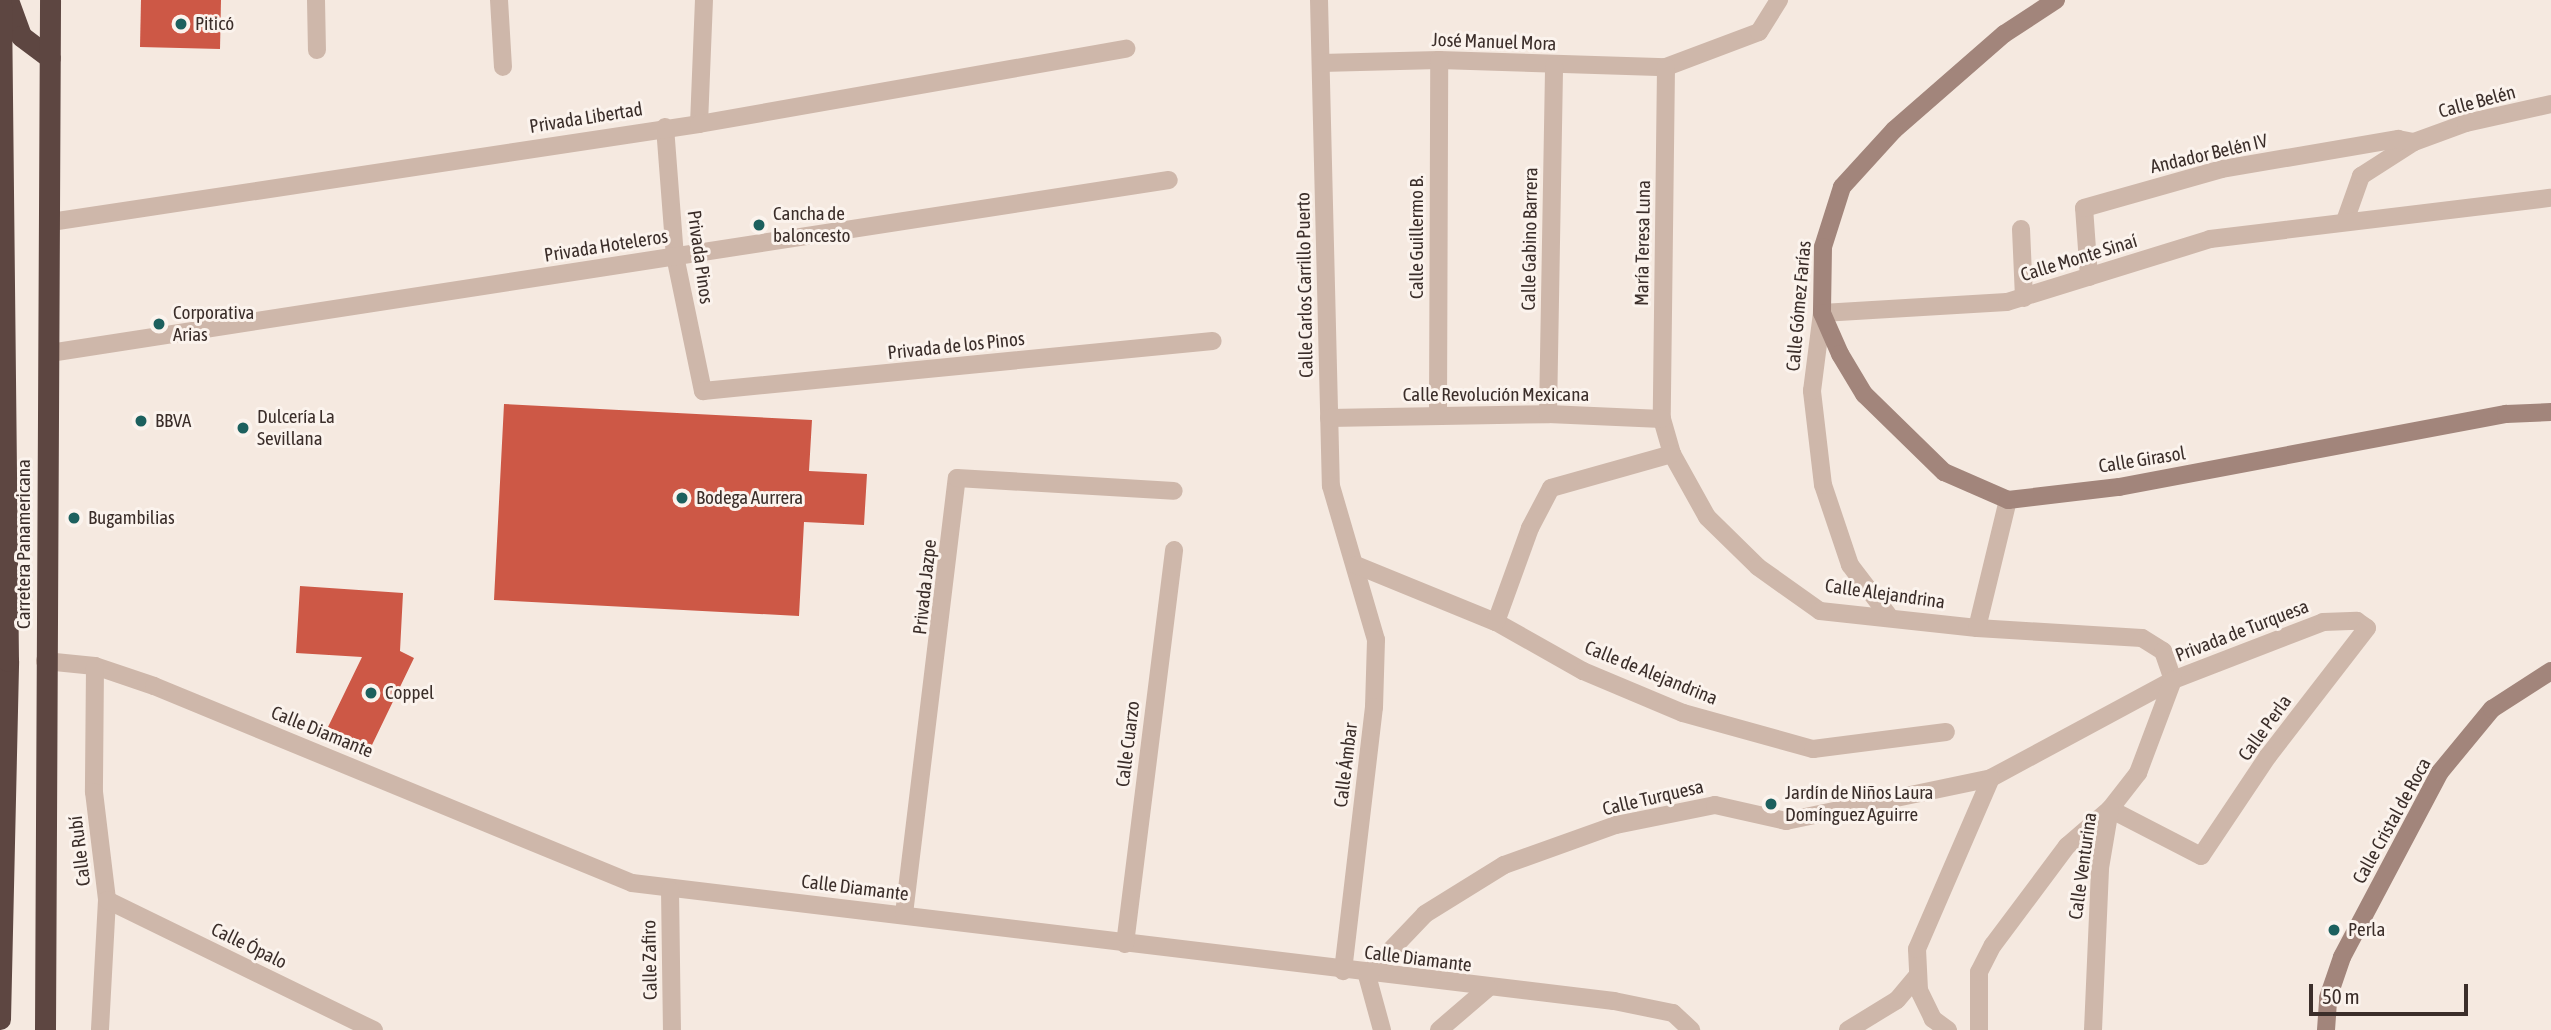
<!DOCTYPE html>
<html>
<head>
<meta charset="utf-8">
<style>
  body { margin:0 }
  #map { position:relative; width:2551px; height:1030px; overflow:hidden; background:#f5e9e0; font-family:"Asap Condensed",sans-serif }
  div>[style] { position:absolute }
  .building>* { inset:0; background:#cd5846 }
  .street>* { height:18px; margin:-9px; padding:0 9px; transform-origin:9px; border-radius:9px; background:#ceb7aa }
  .secondary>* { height:18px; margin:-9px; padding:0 9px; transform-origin:9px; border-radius:9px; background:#a2857b }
  .highway>* { height:21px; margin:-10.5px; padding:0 10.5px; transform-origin:10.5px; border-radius:10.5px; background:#5d4641 }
  .dots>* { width:19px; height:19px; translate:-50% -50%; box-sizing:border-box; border:4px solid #fbf3ed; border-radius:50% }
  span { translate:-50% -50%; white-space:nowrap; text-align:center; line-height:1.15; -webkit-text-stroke:6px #fbf3ed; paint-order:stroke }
  .poi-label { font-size:19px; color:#3b2e2a }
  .left { translate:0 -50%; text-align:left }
  .street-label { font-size:19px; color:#3b2e2a }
  .scale { position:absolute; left:2309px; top:984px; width:159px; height:32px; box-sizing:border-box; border:4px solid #3b2e2a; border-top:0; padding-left:9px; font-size:21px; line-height:24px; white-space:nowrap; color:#3b2e2a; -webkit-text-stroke:5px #fbf3ed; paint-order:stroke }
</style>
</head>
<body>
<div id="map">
  <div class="building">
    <i style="clip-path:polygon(141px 0,221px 0,220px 49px,140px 47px)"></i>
    <i style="clip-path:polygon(504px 404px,812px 420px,809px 471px,867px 474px,864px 525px,804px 522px,799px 616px,494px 600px)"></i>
    <i style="clip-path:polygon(300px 586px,403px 593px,400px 651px,414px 658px,371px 747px,328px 727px,362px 657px,296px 653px)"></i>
  </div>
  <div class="street">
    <i style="left:316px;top:0;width:50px;rotate:88.9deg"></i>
    <i style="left:499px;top:0;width:67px;rotate:86.6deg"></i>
    <i style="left:1319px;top:0;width:486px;rotate:88.6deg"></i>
    <i style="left:1331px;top:486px;width:160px;rotate:73.7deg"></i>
    <i style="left:1376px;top:640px;width:67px;rotate:91.7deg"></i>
    <i style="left:1374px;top:707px;width:266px;rotate:96.7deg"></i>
    <i style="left:1321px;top:63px;width:118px;rotate:-1.5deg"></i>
    <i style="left:1439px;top:60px;width:227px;rotate:1.8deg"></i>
    <i style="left:1666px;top:67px;width:99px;rotate:-20.6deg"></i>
    <i style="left:1759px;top:32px;width:38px;rotate:-58deg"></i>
    <i style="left:1666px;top:67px;width:352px;rotate:90.7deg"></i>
    <i style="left:1662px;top:419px;width:36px;rotate:74deg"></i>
    <i style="left:1672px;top:454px;width:72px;rotate:60.9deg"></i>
    <i style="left:1707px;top:517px;width:71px;rotate:44.4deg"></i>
    <i style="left:1758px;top:567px;width:76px;rotate:35.4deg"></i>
    <i style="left:1820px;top:611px;width:158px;rotate:6.2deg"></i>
    <i style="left:1977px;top:628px;width:165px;rotate:3.5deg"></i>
    <i style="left:2142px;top:638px;width:25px;rotate:32deg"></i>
    <i style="left:2163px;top:651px;width:31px;rotate:71deg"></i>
    <i style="left:699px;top:124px;width:124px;rotate:-87.7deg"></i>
    <i style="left:665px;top:127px;width:129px;rotate:85.6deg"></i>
    <i style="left:675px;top:256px;width:138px;rotate:78.3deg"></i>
    <i style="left:703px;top:391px;width:512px;rotate:-5.6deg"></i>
    <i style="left:2345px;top:221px;width:48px;rotate:-70.4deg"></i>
    <i style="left:2361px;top:176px;width:63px;rotate:-32.7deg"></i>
    <i style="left:2414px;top:142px;width:55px;rotate:-20.1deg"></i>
    <i style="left:2466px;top:123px;width:87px;rotate:-12.6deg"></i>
    <i style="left:51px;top:222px;width:655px;rotate:-8.6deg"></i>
    <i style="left:699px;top:124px;width:434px;rotate:-10deg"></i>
    <i style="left:2021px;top:229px;width:69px;rotate:87.5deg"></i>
    <i style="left:2089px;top:277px;width:69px;rotate:-94.1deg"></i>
    <i style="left:2084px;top:208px;width:143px;rotate:-15.8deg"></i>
    <i style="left:2222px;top:169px;width:179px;rotate:-9.7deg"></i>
    <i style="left:2398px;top:139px;width:16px;rotate:11deg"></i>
    <i style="left:50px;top:353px;width:1132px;rotate:-8.79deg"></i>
    <i style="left:1438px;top:414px;width:354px;rotate:-89.8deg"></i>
    <i style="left:1548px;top:414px;width:348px;rotate:-89deg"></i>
    <i style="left:1329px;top:418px;width:219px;rotate:-1deg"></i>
    <i style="left:1548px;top:414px;width:114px;rotate:2.5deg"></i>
    <i style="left:1356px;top:565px;width:151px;rotate:22.2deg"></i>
    <i style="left:1496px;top:622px;width:100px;rotate:29.4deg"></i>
    <i style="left:1583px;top:671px;width:108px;rotate:22.8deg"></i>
    <i style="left:1683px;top:713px;width:135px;rotate:15.5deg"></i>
    <i style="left:1813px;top:749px;width:134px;rotate:-7.3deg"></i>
    <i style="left:1888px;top:615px;width:63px;rotate:-127.2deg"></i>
    <i style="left:1850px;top:565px;width:84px;rotate:-108.6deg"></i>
    <i style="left:1823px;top:485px;width:95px;rotate:-96.7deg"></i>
    <i style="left:1812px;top:391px;width:79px;rotate:-82.7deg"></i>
    <i style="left:1822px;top:313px;width:185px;rotate:-3.4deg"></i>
    <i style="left:2007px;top:302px;width:213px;rotate:-17.2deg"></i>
    <i style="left:2210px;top:239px;width:343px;rotate:-6.9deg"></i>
    <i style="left:1496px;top:622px;width:100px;rotate:-70.1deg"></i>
    <i style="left:1530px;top:528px;width:45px;rotate:-62.3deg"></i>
    <i style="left:1551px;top:488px;width:126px;rotate:-15.7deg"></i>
    <i style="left:1977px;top:628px;width:132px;rotate:-76.4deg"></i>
    <i style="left:45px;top:661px;width:50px;rotate:5.7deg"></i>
    <i style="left:95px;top:666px;width:62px;rotate:18.7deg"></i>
    <i style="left:154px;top:686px;width:517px;rotate:22.4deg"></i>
    <i style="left:632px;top:883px;width:989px;rotate:6.85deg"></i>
    <i style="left:1614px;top:1001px;width:60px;rotate:11.5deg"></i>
    <i style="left:1673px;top:1013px;width:25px;rotate:43deg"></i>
    <i style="left:95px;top:666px;width:126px;rotate:90.5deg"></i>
    <i style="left:94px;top:792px;width:109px;rotate:83.1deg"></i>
    <i style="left:107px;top:900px;width:130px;rotate:93.1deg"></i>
    <i style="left:670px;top:890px;width:140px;rotate:89.2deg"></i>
    <i style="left:107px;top:900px;width:297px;rotate:26deg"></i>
    <i style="left:904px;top:914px;width:439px;rotate:-83.1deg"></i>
    <i style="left:957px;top:478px;width:217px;rotate:3.4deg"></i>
    <i style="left:1125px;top:944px;width:397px;rotate:-82.9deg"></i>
    <i style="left:1382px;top:1030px;width:57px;rotate:-105.3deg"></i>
    <i style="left:1367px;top:975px;width:84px;rotate:-46.4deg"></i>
    <i style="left:1425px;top:914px;width:93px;rotate:-31.8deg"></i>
    <i style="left:1504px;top:865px;width:119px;rotate:-19.7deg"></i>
    <i style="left:1616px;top:825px;width:101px;rotate:-11.4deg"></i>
    <i style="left:1715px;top:805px;width:73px;rotate:12.7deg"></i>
    <i style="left:1786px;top:821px;width:209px;rotate:-11.8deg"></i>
    <i style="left:1991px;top:778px;width:207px;rotate:-28.3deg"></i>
    <i style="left:2173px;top:680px;width:161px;rotate:-21.1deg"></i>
    <i style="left:2323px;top:622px;width:34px;rotate:-2deg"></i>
    <i style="left:2357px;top:621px;width:12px;rotate:35deg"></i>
    <i style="left:2367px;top:628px;width:162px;rotate:127.7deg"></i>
    <i style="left:2268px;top:756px;width:120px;rotate:123.8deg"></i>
    <i style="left:2201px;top:856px;width:102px;rotate:-152.7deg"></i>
    <i style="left:1439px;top:1030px;width:65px;rotate:-40.6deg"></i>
    <i style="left:1848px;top:1030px;width:57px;rotate:-31.5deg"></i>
    <i style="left:1897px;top:1000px;width:30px;rotate:-50deg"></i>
    <i style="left:1948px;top:1030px;width:19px;rotate:-144deg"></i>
    <i style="left:1933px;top:1019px;width:32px;rotate:-116deg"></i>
    <i style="left:1919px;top:990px;width:41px;rotate:-92.8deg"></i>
    <i style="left:1917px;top:949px;width:186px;rotate:-66.6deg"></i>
    <i style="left:1979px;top:1030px;width:58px;rotate:-90deg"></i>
    <i style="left:1979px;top:972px;width:30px;rotate:-63deg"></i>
    <i style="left:1993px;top:945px;width:124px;rotate:-53.2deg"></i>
    <i style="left:2067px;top:846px;width:57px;rotate:-40.7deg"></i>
    <i style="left:2110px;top:809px;width:46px;rotate:-52.1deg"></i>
    <i style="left:2138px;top:773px;width:99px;rotate:-69.4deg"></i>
    <i style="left:2093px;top:1030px;width:162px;rotate:-87.5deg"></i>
    <i style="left:2100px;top:868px;width:60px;rotate:-80.4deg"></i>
  </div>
  <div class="secondary">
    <i style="left:2056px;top:0;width:62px;rotate:146.8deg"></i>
    <i style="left:2004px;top:34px;width:146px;rotate:138.9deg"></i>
    <i style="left:1894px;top:130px;width:77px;rotate:132.4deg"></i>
    <i style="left:1842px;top:187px;width:63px;rotate:107.6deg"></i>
    <i style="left:1823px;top:247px;width:66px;rotate:90.9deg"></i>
    <i style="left:1822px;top:313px;width:45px;rotate:66.3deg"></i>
    <i style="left:1840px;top:354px;width:47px;rotate:59deg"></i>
    <i style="left:1864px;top:394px;width:112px;rotate:44.3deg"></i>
    <i style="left:1944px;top:472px;width:70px;rotate:23.6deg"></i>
    <i style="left:2008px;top:500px;width:112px;rotate:-6.7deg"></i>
    <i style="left:2119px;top:487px;width:394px;rotate:-10.7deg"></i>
    <i style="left:2506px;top:414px;width:45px;rotate:-2.5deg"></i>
    <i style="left:2326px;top:1030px;width:32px;rotate:-86deg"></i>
    <i style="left:2328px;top:998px;width:43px;rotate:-71.1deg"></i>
    <i style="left:2342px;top:957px;width:209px;rotate:-62.1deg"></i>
    <i style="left:2440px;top:772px;width:82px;rotate:-50.5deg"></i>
    <i style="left:2492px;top:709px;width:70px;rotate:-32.8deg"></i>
  </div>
  <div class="highway">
    <i style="left:8px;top:0;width:38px;rotate:70deg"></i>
    <i style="left:21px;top:36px;width:36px;rotate:37deg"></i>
    <i style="left:0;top:1019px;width:358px;rotate:-88.7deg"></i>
    <i style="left:8px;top:661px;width:661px;rotate:-90.61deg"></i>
    <i style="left:45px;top:1030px;width:1030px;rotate:-89.72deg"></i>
  </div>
  <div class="dots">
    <i style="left:181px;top:24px;background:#1c605e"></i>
    <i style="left:759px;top:225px;background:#1c605e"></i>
    <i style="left:159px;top:324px;background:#1c605e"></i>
    <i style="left:141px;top:421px;background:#1c605e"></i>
    <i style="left:243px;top:428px;background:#1c605e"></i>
    <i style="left:682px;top:498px;background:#1c605e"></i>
    <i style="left:74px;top:518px;background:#1c605e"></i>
    <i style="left:371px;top:693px;background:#1c605e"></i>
    <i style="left:1771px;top:804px;background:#1c605e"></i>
    <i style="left:2334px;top:930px;background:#1c605e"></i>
  </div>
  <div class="poi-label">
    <span class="left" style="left:195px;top:24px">Piticó</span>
    <span class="left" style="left:773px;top:225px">Cancha de<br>baloncesto</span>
    <span class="left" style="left:173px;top:324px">Corporativa<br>Arias</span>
    <span class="left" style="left:257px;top:428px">Dulcería La<br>Sevillana</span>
    <span class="left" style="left:155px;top:421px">BBVA</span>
    <span class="left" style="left:696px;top:498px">Bodega Aurrera</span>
    <span class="left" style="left:88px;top:518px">Bugambilias</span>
    <span class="left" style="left:385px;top:693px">Coppel</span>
    <span class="left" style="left:1785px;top:804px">Jardín de Niños Laura<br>Domínguez Aguirre</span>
    <span class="left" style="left:2348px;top:930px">Perla</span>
  </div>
  <div class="street-label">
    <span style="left:1494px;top:42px;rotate:2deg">José Manuel Mora</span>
    <span style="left:2477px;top:102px;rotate:-15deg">Calle Belén</span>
    <span style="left:586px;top:118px;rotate:-9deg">Privada Libertad</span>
    <span style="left:2209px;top:154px;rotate:-13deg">Andador Belén IV</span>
    <span style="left:1417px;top:237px;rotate:-90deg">Calle Guillermo B.</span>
    <span style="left:1530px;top:239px;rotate:-89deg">Calle Gabino Barrera</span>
    <span style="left:1643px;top:243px;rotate:-89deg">María Teresa Luna</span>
    <span style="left:606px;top:246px;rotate:-9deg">Privada Hoteleros</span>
    <span style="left:700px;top:257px;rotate:82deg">Privada Pinos</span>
    <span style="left:2079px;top:258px;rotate:-17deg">Calle Monte Sinaí</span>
    <span style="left:1305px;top:285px;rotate:-91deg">Calle Carlos Carrillo Puerto</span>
    <span style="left:1799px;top:306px;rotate:-85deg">Calle Gómez Farías</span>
    <span style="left:956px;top:346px;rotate:-6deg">Privada de los Pinos</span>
    <span style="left:1496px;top:395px">Calle Revolución Mexicana</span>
    <span style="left:2142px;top:460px;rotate:-9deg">Calle Girasol</span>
    <span style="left:24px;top:544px;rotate:-90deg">Carretera Panamericana</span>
    <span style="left:925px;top:587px;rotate:-84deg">Privada Jazpe</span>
    <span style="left:1885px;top:594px;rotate:8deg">Calle Alejandrina</span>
    <span style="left:2242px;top:631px;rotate:-21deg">Privada de Turquesa</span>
    <span style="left:1651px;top:673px;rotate:22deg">Calle de Alejandrina</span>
    <span style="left:2265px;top:728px;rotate:-54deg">Calle Perla</span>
    <span style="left:322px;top:732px;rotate:22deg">Calle Diamante</span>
    <span style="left:1128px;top:744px;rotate:-83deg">Calle Cuarzo</span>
    <span style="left:1346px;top:765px;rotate:-83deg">Calle Ámbar</span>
    <span style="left:1653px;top:798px;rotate:-13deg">Calle Turquesa</span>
    <span style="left:2392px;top:821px;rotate:-61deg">Calle Cristal de Roca</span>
    <span style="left:80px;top:851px;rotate:-97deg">Calle Rubí</span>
    <span style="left:2083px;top:866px;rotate:-82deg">Calle Venturina</span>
    <span style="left:855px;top:888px;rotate:7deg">Calle Diamante</span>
    <span style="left:249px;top:946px;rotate:26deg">Calle Ópalo</span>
    <span style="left:1418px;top:959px;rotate:7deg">Calle Diamante</span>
    <span style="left:650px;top:960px;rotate:-91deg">Calle Zafiro</span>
  </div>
  <div class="scale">50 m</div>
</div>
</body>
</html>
